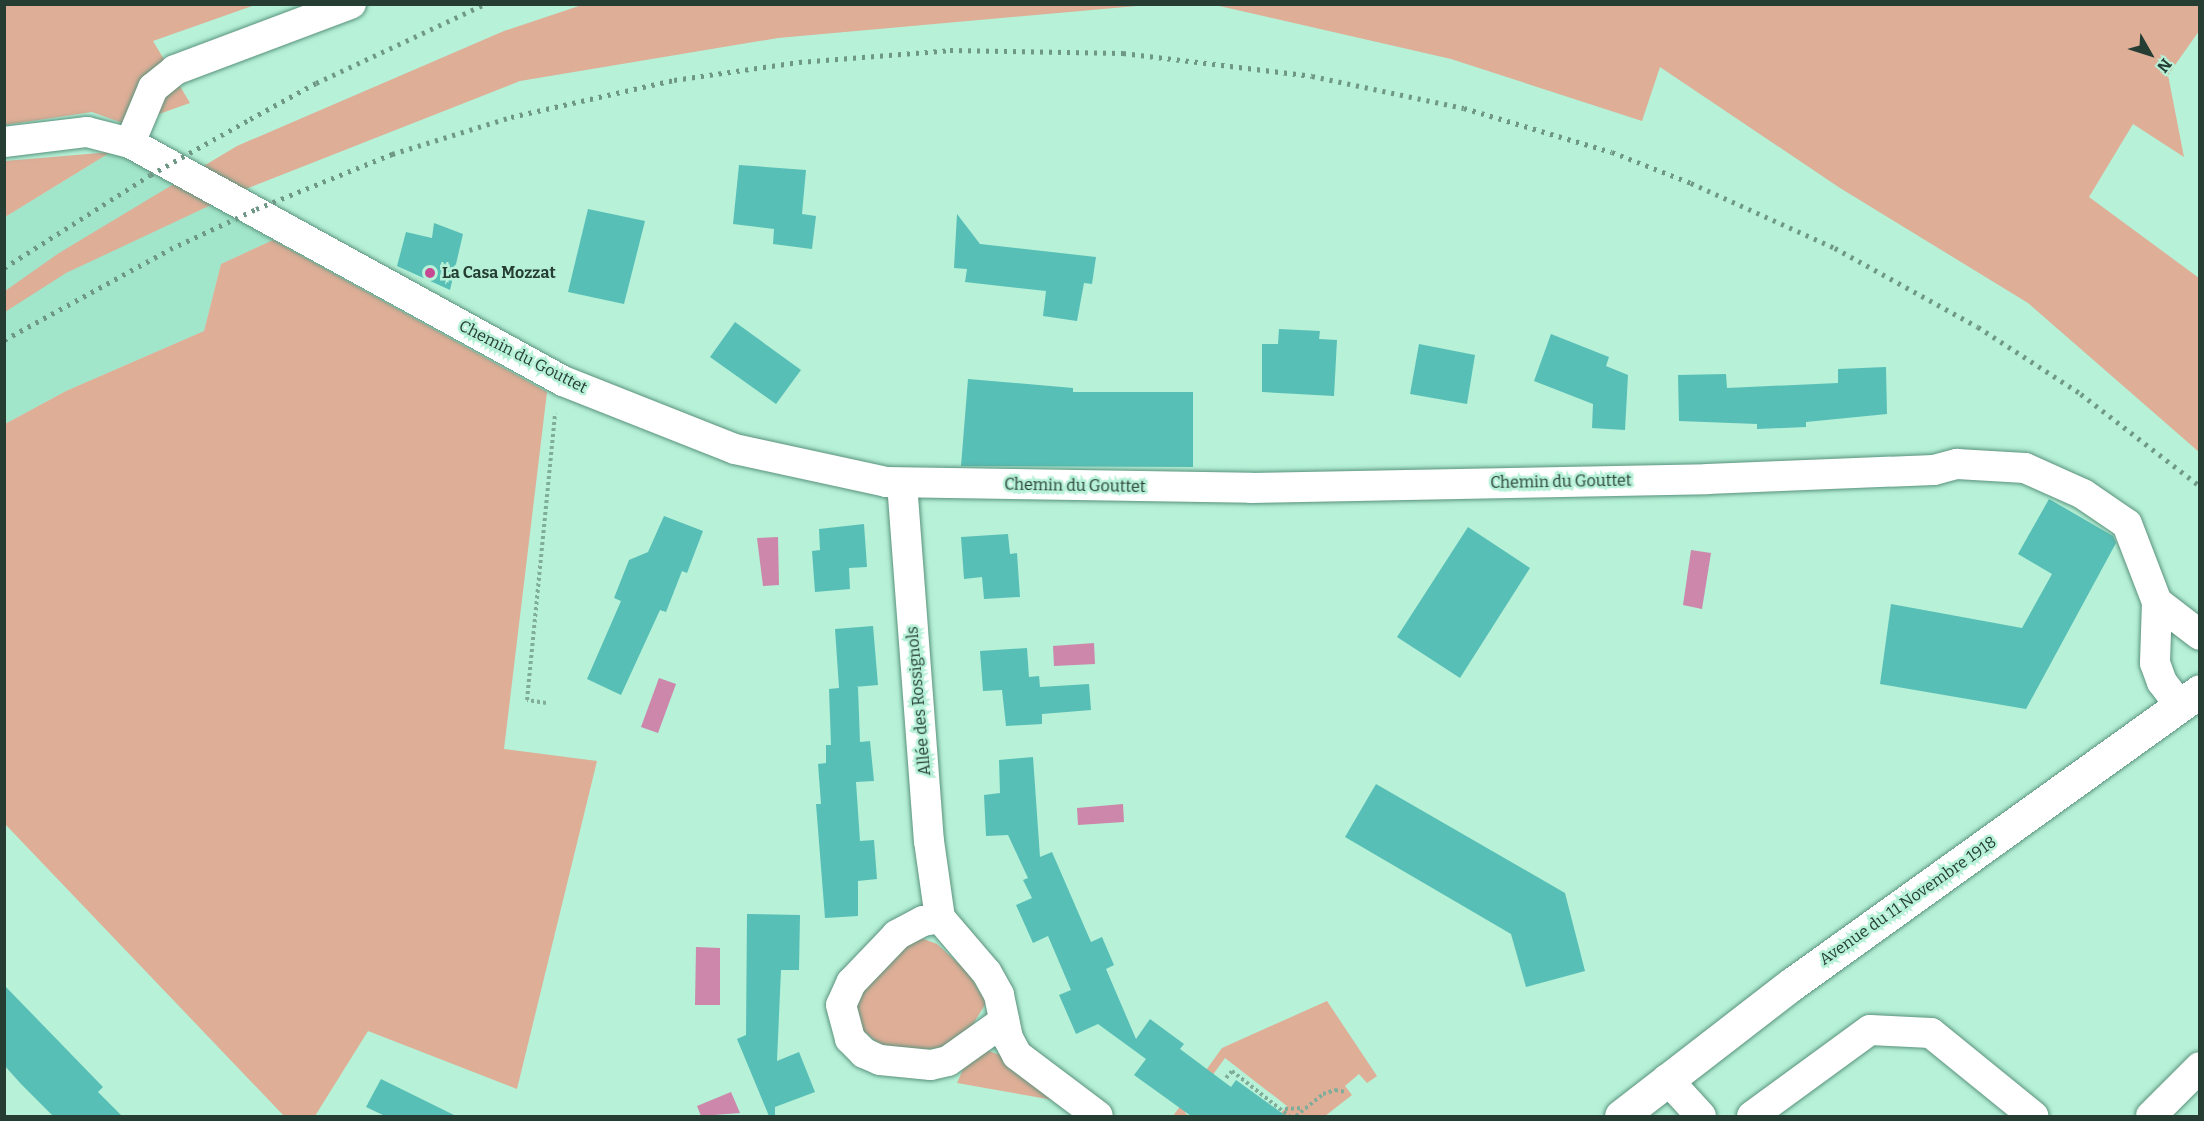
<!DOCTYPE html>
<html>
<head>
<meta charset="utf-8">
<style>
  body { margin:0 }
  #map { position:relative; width:2204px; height:1121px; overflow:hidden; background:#b6f1d8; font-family:Bitter,serif }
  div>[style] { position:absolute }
  .built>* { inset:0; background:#a1e5ca }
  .green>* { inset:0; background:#deae97 }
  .water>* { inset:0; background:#cc87aa }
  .building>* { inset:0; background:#58bfb6 }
  .path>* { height:4px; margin-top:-2px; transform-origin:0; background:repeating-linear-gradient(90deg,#80ad9a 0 3px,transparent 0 6px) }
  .roads { filter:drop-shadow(0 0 2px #5a927c) drop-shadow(0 0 2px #5a927c) }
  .street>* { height:30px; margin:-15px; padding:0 15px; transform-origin:15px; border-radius:15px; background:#fff }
  .secondary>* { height:33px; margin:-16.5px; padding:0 16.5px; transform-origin:16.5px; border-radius:16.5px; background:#fff }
  .rail>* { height:4.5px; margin-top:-2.25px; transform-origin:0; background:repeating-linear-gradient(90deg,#6e9786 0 3px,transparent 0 9px) }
  .dots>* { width:16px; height:16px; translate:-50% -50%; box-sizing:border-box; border:3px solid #b6f1d8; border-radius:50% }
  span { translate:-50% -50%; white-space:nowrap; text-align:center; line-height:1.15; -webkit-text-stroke:5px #b6f1d8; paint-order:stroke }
  .poi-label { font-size:16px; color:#263d34; font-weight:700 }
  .left { translate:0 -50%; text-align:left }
  .street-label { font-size:16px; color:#263d34 }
  .frame { position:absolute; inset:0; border:6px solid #263d34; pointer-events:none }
  .north { position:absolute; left:2120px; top:24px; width:60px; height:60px; -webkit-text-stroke:4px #b6f1d8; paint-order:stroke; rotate:129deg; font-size:16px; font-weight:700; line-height:24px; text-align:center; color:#263d34 }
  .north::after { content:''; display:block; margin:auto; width:21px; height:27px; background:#263d34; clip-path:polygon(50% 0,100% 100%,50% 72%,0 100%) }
</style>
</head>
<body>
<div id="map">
  <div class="built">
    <i style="clip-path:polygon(111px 152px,125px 154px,273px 240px,221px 264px,204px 331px,66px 391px,5px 424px,5px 217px)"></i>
  </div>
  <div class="green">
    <i style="clip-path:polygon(5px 5px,255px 5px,153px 41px,190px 103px,128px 125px,92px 112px,5px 125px)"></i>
    <i style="clip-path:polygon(582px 5px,1148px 5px,778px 38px,520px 81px,243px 190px,66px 273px,5px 312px,5px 291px,59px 253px,237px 146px,504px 31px)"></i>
    <i style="clip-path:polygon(1215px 5px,2199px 5px,2199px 31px,2168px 75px,2184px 157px,2133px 124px,2089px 197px,2199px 278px,2199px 452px,2028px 303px,1840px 188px,1660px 67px,1642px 121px,1451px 59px)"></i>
    <i style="clip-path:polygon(111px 152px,5px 217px,5px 161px)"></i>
    <i style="clip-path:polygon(273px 240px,547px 392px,504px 749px,597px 761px,517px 1089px,368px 1031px,315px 1116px,284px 1116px,5px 824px,5px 424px,66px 391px,204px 331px,221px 264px)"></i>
    <i style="clip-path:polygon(921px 938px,937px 944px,968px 972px,986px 1003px,970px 1029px,948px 1046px,915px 1052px,882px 1046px,859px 1028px,853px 1006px,892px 952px)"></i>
    <i style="clip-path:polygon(1327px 1001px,1377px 1076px,1367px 1083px,1359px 1074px,1345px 1086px,1352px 1095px,1325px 1116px,1278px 1116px,1287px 1106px,1225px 1058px,1185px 1113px,1189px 1116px,1173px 1116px,1222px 1048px)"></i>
    <i style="clip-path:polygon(986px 1050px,1000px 1055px,1053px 1100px,957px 1083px,964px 1067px)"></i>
  </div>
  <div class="water">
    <i style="clip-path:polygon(778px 537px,779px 585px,763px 586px,757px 538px)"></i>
    <i style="clip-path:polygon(1691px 550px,1711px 553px,1702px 609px,1683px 605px)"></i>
    <i style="clip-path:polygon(1094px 643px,1095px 664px,1054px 666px,1053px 646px)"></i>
    <i style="clip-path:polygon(659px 678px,676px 684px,658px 733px,641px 727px)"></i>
    <i style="clip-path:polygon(1123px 804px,1124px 822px,1078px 825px,1077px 808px)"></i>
    <i style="clip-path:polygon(696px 947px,720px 948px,720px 1005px,695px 1005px)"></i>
    <i style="clip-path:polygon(731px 1092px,740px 1113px,701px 1116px,697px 1106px)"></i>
  </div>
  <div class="building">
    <i style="clip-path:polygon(739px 165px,806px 170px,802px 214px,816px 216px,812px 249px,773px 244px,774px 229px,733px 224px)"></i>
    <i style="clip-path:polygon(588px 209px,645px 221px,624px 304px,568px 292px)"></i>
    <i style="clip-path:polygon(957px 214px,980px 244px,1096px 257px,1092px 284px,1084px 283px,1077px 321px,1043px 316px,1046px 291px,965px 282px,967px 269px,954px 268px)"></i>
    <i style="clip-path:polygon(434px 223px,463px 234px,450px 290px,397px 266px,406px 232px,432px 238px)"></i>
    <i style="clip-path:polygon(735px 322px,801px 370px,776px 404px,710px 357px)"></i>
    <i style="clip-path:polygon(1279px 329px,1320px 331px,1319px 339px,1337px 340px,1334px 396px,1262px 392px,1262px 344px,1278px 344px)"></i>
    <i style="clip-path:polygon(1551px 334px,1609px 357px,1606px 366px,1628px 375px,1625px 430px,1592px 428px,1593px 404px,1534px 381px)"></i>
    <i style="clip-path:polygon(1419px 344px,1475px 355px,1467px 404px,1410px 394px)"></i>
    <i style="clip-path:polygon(1886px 367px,1887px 414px,1806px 422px,1806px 427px,1757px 429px,1757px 424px,1679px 421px,1678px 375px,1726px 374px,1727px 388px,1838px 383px,1838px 369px)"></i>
    <i style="clip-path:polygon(968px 379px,1073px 388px,1073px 392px,1193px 392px,1193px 467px,961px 466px)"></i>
    <i style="clip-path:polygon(2049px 499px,2113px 536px,2116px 543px,2026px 709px,1880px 684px,1891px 604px,2022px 628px,2052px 574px,2018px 554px)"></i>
    <i style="clip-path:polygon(664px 516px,703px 531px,687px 573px,682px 571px,666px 612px,660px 610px,621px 695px,587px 679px,621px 601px,614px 598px,629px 560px,648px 552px)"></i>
    <i style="clip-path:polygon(864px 524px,867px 567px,849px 568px,850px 589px,815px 592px,812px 551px,820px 550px,819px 529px)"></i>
    <i style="clip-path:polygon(1468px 527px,1530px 568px,1460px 678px,1397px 637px)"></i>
    <i style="clip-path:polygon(1008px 534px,1010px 554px,1017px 553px,1020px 597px,984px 599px,982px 577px,964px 579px,961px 537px)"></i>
    <i style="clip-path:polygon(873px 626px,878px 685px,854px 687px,858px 687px,860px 742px,870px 741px,874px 781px,856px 782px,860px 841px,874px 840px,877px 879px,858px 881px,858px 916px,825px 918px,816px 804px,821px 804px,818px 764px,826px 763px,826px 745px,831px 745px,829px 689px,839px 688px,835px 629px)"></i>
    <i style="clip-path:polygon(1027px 648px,1029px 677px,1039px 676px,1040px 687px,1089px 684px,1091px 710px,1042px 714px,1042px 724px,1006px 726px,1002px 690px,983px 691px,980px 651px)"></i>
    <i style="clip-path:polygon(1033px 757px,1040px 857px,1052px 852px,1091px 942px,1102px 937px,1114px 965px,1106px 969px,1136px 1039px,1150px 1019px,1184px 1044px,1180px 1049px,1231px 1087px,1236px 1080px,1286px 1116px,1191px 1116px,1134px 1075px,1146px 1059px,1098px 1024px,1076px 1034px,1059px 995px,1071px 990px,1048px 936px,1033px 943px,1016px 905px,1032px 898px,1023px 880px,1028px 878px,1008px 835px,986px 836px,984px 795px,1000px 793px,999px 760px)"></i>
    <i style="clip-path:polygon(1376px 784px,1565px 893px,1585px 971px,1526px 987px,1511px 934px,1345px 837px)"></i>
    <i style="clip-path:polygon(747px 914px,800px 915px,799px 970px,781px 970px,777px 1061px,799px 1052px,815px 1092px,775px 1107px,775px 1116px,769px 1116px,737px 1039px,746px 1035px)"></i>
    <i style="clip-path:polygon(4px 985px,103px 1087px,98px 1092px,122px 1116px,53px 1116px,21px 1084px,4px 1065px)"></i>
    <i style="clip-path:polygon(381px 1079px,456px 1116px,385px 1116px,366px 1107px)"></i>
  </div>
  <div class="path">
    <i style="left:546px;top:703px;width:19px;rotate:-171deg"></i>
    <i style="left:527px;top:700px;width:288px;rotate:-84.4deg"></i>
    <i style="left:1226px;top:1078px;width:9px;rotate:-49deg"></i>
    <i style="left:1232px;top:1071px;width:73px;rotate:38.3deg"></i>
    <i style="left:1285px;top:1109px;width:17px;rotate:-3deg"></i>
    <i style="left:1296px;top:1116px;width:35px;rotate:-39deg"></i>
    <i style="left:1323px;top:1094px;width:13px;rotate:-18deg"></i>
    <i style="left:1335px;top:1090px;width:10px;rotate:11deg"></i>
  </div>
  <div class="roads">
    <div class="street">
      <i style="left:4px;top:142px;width:84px;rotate:-6.9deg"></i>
      <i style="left:87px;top:132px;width:44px;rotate:14.3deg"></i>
      <i style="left:130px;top:143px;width:494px;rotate:28.8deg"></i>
      <i style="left:563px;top:381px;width:185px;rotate:21.6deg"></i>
      <i style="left:735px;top:449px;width:155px;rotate:12.3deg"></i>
      <i style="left:886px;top:482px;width:365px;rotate:0.9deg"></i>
      <i style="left:1251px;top:488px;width:456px;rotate:-1.1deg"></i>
      <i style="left:1707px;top:479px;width:227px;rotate:-2.3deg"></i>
      <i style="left:1934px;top:470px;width:24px;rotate:-15deg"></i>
      <i style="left:1957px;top:464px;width:68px;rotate:3.4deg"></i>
      <i style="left:2025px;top:468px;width:64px;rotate:24.1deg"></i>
      <i style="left:2083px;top:494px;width:53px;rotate:34.3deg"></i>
      <i style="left:2127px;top:524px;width:84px;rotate:69deg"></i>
      <i style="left:2157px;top:602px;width:61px;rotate:91.9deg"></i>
      <i style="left:2155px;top:663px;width:20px;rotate:70deg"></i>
      <i style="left:2162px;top:682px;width:30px;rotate:53deg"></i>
      <i style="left:130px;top:143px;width:60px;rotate:-67.3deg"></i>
      <i style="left:153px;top:88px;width:28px;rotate:-39deg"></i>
      <i style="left:175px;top:70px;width:188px;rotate:-20.6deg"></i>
      <i style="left:902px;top:483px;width:359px;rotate:85.7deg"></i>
      <i style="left:929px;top:841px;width:78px;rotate:81.9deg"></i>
      <i style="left:940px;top:918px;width:72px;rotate:49.5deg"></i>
      <i style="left:987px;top:973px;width:25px;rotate:61deg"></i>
      <i style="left:999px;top:995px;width:44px;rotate:78.2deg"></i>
      <i style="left:1008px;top:1038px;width:19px;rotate:62deg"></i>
      <i style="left:1017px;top:1055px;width:101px;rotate:37deg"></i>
      <i style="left:2157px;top:602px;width:54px;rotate:37.5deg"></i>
      <i style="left:940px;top:918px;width:17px;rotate:170deg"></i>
      <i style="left:923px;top:921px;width:30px;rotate:152deg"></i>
      <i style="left:897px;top:935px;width:66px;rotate:133.8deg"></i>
      <i style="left:851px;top:983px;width:24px;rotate:114deg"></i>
      <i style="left:841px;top:1005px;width:35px;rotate:75deg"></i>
      <i style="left:850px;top:1039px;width:20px;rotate:45deg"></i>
      <i style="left:864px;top:1053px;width:17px;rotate:24deg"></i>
      <i style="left:880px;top:1060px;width:51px;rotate:5.6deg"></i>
      <i style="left:931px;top:1065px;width:17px;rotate:-13deg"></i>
      <i style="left:948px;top:1061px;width:69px;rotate:-35.5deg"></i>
      <i style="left:1667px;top:1079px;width:50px;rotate:47.4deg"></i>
      <i style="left:1752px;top:1116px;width:146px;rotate:-36.1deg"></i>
      <i style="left:1870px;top:1030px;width:61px;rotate:2.8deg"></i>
      <i style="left:1931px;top:1033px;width:132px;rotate:39.1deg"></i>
      <i style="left:2151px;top:1116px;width:69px;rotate:-45deg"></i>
    </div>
    <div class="secondary">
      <i style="left:1621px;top:1116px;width:216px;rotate:-37.7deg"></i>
      <i style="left:1792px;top:984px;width:502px;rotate:-35.68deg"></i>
    </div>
  </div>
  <div class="rail">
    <i style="left:4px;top:268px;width:173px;rotate:-32.5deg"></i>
    <i style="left:150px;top:175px;width:115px;rotate:-29.2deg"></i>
    <i style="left:250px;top:119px;width:75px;rotate:-28.6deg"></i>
    <i style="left:316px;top:83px;width:187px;rotate:-25.1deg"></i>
    <i style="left:4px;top:340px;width:189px;rotate:-28.7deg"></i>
    <i style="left:170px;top:249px;width:95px;rotate:-24.9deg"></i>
    <i style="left:256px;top:209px;width:147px;rotate:-22deg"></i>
    <i style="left:392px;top:154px;width:125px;rotate:-17.3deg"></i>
    <i style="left:511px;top:117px;width:167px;rotate:-12.8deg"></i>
    <i style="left:674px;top:80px;width:126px;rotate:-8.2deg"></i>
    <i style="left:799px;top:62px;width:151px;rotate:-4.5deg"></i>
    <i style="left:950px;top:50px;width:173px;rotate:1deg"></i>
    <i style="left:1123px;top:53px;width:190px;rotate:6.9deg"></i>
    <i style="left:1312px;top:76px;width:155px;rotate:11.9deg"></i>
    <i style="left:1464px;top:108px;width:154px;rotate:16.6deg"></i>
    <i style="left:1612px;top:152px;width:85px;rotate:21.4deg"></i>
    <i style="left:1691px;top:183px;width:158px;rotate:24.3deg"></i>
    <i style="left:1835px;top:248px;width:163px;rotate:28.9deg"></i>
    <i style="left:1978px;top:327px;width:123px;rotate:33deg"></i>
    <i style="left:2081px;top:394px;width:150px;rotate:37.7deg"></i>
  </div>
  <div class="dots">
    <i style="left:430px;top:273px;background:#c74893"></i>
  </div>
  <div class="poi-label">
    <span class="left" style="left:442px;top:273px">La Casa Mozzat</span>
  </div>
  <div class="street-label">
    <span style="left:523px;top:357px;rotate:27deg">Chemin du Gouttet</span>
    <span style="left:1561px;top:482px;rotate:-1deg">Chemin du Gouttet</span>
    <span style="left:1075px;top:486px;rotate:1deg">Chemin du Gouttet</span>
    <span style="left:919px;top:701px;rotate:-95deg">Allée des Rossignols</span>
    <span style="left:1908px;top:901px;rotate:-35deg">Avenue du 11 Novembre 1918</span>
  </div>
  <div class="frame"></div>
  <div class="north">N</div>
</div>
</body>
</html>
